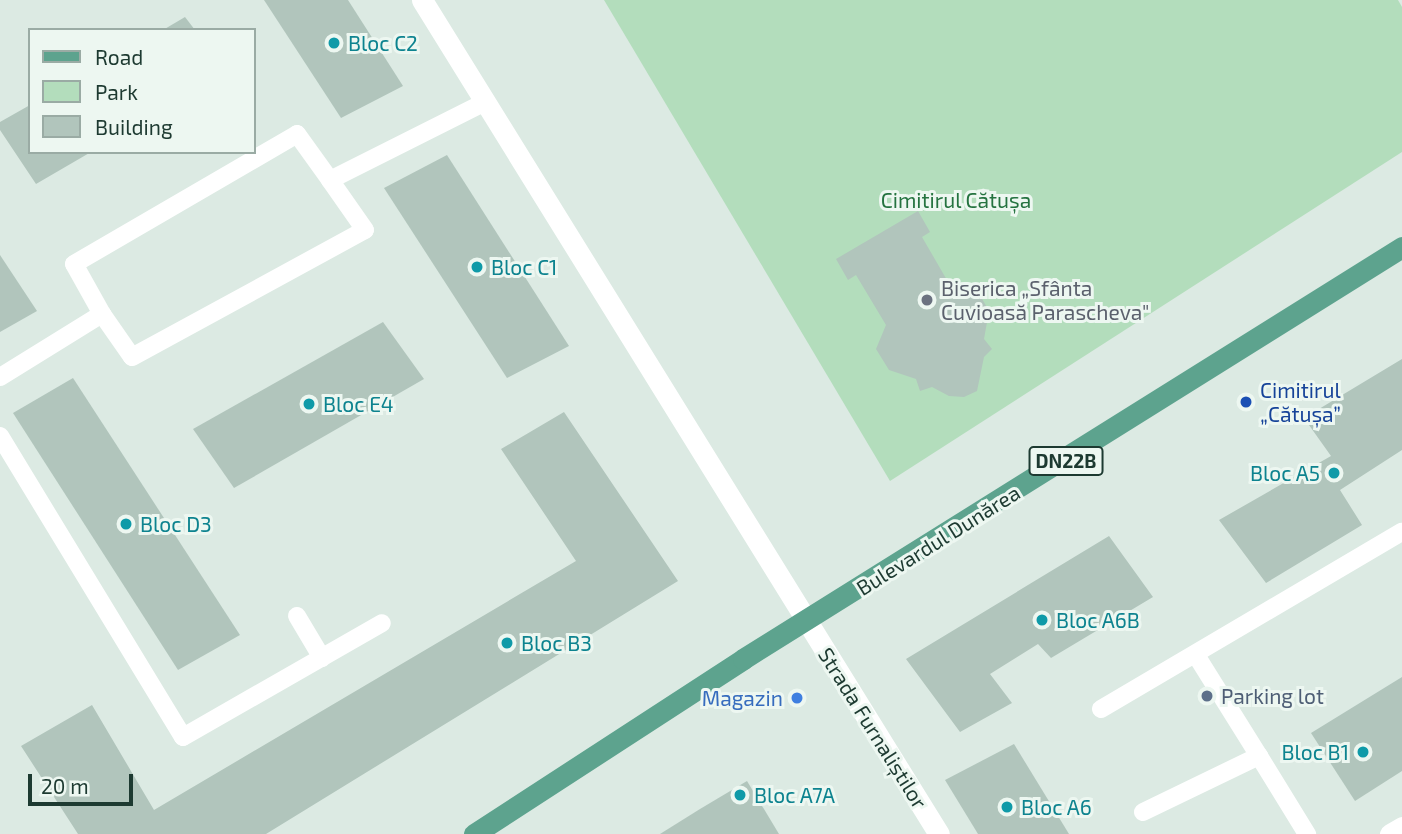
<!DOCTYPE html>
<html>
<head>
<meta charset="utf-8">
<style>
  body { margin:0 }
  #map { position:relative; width:1402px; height:834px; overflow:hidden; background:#dceae3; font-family:"Exo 2",sans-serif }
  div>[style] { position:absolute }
  .green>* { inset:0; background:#b3ddbc }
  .building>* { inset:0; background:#b1c5bc }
  .service>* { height:18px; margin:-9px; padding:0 9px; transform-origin:9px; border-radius:9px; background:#fff }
  .minor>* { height:21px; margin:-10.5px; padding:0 10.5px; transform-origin:10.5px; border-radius:10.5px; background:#fff }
  .primary>* { height:21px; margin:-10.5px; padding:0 10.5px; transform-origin:10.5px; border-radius:10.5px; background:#5da38e }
  .dots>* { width:19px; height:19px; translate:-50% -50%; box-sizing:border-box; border:4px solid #edf7f1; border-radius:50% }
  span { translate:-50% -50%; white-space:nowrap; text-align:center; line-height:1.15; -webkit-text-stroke:6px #edf7f1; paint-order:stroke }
  .shield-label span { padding:2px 5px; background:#edf7f1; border:2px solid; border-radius:5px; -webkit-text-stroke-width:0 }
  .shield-label { font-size:19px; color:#1d3a31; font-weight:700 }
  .culture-label { font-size:21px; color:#0d838f }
  .left { translate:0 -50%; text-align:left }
  .right { translate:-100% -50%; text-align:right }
  .park-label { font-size:21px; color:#257340 }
  .worship-label { font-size:21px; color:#5b616d }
  .transit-label { font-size:21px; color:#164399 }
  .street-label { font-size:21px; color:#1d3a31 }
  .service-label { font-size:21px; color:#4e5e75 }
  .shop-label { font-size:21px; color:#366cbe }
  .legend { position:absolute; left:28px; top:28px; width:228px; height:126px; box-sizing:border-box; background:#edf7f1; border:2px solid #9aaba4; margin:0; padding:9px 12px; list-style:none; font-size:21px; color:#1d3a31 }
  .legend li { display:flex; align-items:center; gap:14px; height:35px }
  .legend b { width:35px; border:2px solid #9aaba4 }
  .scale { position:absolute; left:28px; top:774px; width:105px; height:32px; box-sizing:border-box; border:4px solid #1d3a31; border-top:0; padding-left:9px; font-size:21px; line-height:24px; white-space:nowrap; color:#1d3a31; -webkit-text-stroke:5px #edf7f1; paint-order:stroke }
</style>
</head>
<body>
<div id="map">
  <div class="green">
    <i style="clip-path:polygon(604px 0,1398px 0,1402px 7px,1402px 152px,890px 481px)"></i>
  </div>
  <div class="building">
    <i style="clip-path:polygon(264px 0,348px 0,403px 86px,341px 118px)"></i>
    <i style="clip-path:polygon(185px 17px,195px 30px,163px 30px)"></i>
    <i style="clip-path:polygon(30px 105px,30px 152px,91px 152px,36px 184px,0 130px,0 122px)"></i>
    <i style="clip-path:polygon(447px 155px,569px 346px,507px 378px,384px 188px)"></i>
    <i style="clip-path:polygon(918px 211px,930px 232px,922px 237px,951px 287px,977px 290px,989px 311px,984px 339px,992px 349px,984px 357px,977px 391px,964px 397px,949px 396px,932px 387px,920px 391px,916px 379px,889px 370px,876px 349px,886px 325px,856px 275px,848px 280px,836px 259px)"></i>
    <i style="clip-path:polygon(0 255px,37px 311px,0 332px)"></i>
    <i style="clip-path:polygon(383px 322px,424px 379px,234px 488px,193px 429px)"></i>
    <i style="clip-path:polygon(1402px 359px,1402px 450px,1340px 490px,1362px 525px,1266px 583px,1219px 520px,1331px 456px,1304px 418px)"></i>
    <i style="clip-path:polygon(73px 378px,240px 635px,178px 670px,13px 413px)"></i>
    <i style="clip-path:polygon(564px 412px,678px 581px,266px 834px,78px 834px,21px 746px,92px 705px,154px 810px,576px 561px,501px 449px)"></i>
    <i style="clip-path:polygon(1109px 536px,1153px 597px,1051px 658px,1038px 644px,990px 674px,1012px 703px,960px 732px,906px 659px)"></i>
    <i style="clip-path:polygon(1402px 677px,1402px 771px,1355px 801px,1311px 733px)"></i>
    <i style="clip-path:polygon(1014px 744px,1069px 834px,978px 834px,945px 780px)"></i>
    <i style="clip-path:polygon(747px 781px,779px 834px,660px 834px,700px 809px)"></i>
  </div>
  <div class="service">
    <i style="left:102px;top:314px;width:57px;rotate:-119.2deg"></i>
    <i style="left:74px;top:264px;width:258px;rotate:-30.2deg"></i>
    <i style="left:297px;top:134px;width:57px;rotate:54.3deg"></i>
    <i style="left:330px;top:180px;width:171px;rotate:-26.7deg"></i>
    <i style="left:0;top:377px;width:120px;rotate:-31.7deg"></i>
    <i style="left:102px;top:314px;width:52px;rotate:55.1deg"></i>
    <i style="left:132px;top:357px;width:265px;rotate:-28.6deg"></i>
    <i style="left:365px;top:230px;width:61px;rotate:-125deg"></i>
    <i style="left:0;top:436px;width:352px;rotate:58.7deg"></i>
    <i style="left:183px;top:737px;width:229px;rotate:-29.8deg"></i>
    <i style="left:297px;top:616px;width:49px;rotate:59.2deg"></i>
    <i style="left:1101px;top:709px;width:349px;rotate:-30.5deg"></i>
    <i style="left:1259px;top:756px;width:92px;rotate:58.4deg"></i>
    <i style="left:1143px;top:812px;width:129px;rotate:-25.8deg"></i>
    <i style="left:1259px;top:756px;width:119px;rotate:-122deg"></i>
  </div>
  <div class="minor">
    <i style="left:422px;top:0;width:981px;rotate:58.21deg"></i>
    <i style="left:1390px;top:834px;width:14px;rotate:-30deg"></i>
  </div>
  <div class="primary">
    <i style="left:474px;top:834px;width:321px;rotate:-33deg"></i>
    <i style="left:743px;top:659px;width:777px;rotate:-32.01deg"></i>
  </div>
  <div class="dots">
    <i style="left:334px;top:43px;background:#0f9aa8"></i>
    <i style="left:477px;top:267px;background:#0f9aa8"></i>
    <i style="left:927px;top:300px;background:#6b7280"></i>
    <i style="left:1246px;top:402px;background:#1a4fb4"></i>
    <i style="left:309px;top:404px;background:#0f9aa8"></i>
    <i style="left:1334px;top:473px;background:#0f9aa8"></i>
    <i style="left:126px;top:524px;background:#0f9aa8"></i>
    <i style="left:1042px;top:620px;background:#0f9aa8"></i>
    <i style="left:507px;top:643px;background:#0f9aa8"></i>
    <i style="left:1207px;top:696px;background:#5c6f8a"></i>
    <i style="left:797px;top:698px;background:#3f7fe0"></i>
    <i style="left:1363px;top:752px;background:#0f9aa8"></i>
    <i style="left:740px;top:795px;background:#0f9aa8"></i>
    <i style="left:1007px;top:807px;background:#0f9aa8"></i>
  </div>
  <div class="shield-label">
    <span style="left:1066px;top:461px">DN22B</span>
  </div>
  <div class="culture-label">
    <span class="left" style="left:348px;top:43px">Bloc C2</span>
    <span class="left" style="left:491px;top:267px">Bloc C1</span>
    <span class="left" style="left:323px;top:404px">Bloc E4</span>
    <span class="right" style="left:1320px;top:473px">Bloc A5</span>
    <span class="left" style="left:140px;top:524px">Bloc D3</span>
    <span class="left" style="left:1056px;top:620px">Bloc A6B</span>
    <span class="left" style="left:521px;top:643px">Bloc B3</span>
    <span class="right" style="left:1349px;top:752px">Bloc B1</span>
    <span class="left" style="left:754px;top:795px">Bloc A7A</span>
    <span class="left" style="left:1021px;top:807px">Bloc A6</span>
  </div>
  <div class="park-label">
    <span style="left:956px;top:200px">Cimitirul Cătușa</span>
  </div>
  <div class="worship-label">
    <span class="left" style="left:941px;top:300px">Biserica „Sfânta<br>Cuvioasă Parascheva"</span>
  </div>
  <div class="transit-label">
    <span class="left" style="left:1260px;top:402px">Cimitirul<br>„Cătușa”</span>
  </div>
  <div class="street-label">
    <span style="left:938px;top:540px;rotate:-32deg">Bulevardul Dunărea</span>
    <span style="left:873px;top:728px;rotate:58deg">Strada Furnaliștilor</span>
  </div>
  <div class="service-label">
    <span class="left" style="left:1221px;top:696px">Parking lot</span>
  </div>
  <div class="shop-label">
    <span class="right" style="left:783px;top:698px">Magazin</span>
  </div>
  <ul class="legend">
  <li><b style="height:9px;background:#5da38e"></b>Road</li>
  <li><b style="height:19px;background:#b3ddbc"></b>Park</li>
  <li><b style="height:19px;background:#b1c5bc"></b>Building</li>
  </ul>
  <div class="scale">20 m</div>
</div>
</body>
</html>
